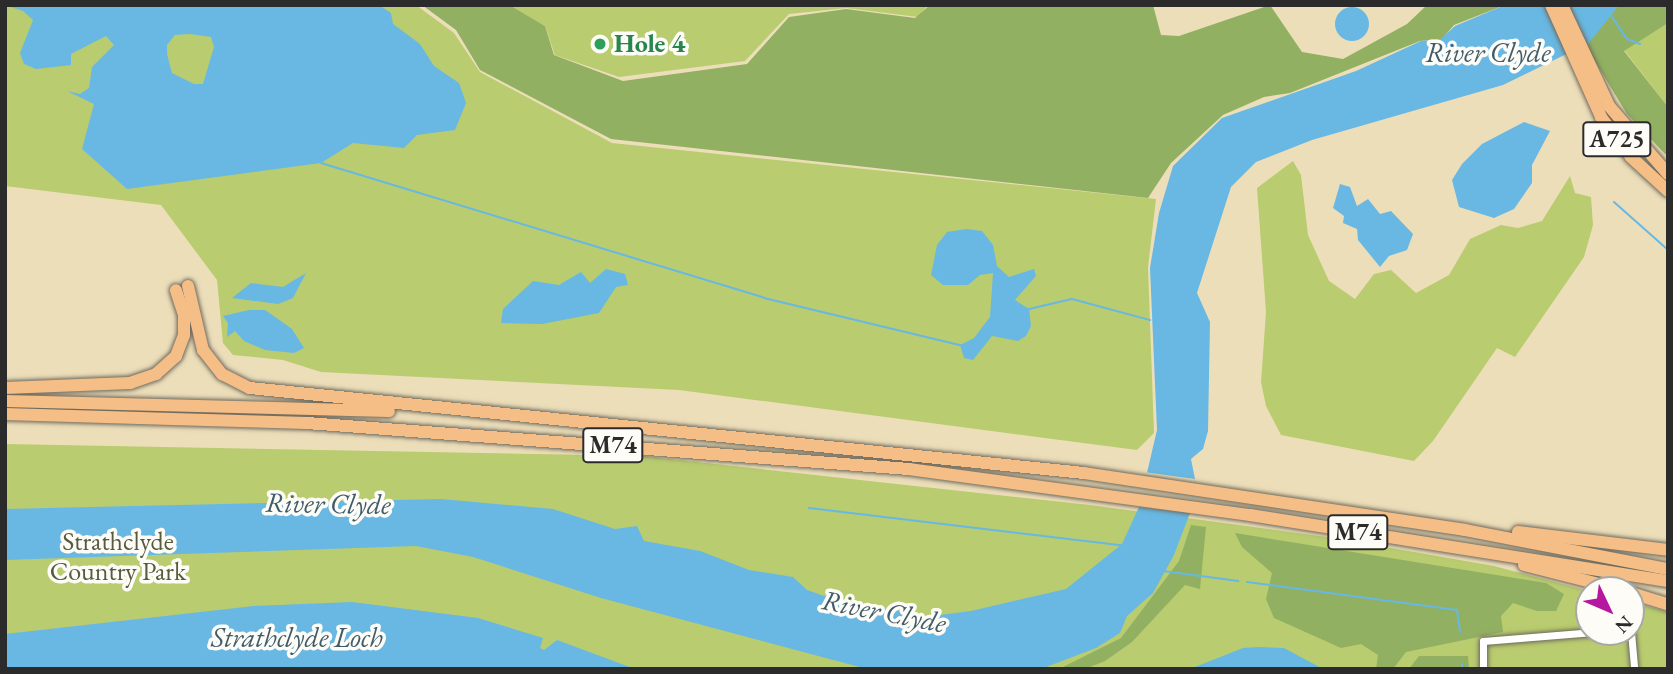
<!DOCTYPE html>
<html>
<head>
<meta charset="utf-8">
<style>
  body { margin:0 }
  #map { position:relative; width:1673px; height:674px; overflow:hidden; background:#eddeba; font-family:"EB Garamond",serif }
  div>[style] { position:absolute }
  .green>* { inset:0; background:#b9cc6f }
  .forest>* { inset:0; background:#92b062 }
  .water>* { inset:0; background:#68b8e3 }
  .round { border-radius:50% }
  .pier>* { inset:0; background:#eddeba }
  .stream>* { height:2px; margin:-1px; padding:0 1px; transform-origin:1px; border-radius:1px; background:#68b8e3 }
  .roads { filter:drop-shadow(0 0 2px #6f6a5d) drop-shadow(0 0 2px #6f6a5d) }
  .street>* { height:7px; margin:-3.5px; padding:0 3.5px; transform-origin:3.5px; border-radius:3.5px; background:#fff }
  .highway>* { height:12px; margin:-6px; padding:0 6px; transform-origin:6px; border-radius:6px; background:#f6be87 }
  .dots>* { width:19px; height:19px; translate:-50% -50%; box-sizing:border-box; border:4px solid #fdfcf7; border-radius:50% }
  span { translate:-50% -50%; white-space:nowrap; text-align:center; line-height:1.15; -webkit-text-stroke:7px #fdfcf7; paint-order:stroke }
  .shield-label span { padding:2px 5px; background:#fdfcf7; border:2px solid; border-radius:5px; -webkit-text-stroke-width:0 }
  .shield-label { font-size:24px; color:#2b2b2b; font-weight:700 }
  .leisure-label { font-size:26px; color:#27864d; font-weight:700 }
  .left { translate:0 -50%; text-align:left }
  .park-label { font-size:26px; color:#565b3f }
  .water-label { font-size:28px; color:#405c6b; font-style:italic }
  .frame { position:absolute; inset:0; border:7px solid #2b2b2b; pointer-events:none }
  .north { position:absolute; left:1575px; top:576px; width:70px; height:70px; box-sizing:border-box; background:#fdfcf7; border:2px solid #a9a8a5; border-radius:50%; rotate:134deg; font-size:19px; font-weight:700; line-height:28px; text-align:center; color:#2b2b2b }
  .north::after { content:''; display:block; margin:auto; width:24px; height:32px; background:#b5179e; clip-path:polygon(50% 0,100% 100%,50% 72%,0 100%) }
</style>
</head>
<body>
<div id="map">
  <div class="green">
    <i style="clip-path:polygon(5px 5px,416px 5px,454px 33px,480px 72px,612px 143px,1156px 199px,1148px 267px,1154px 433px,1137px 450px,679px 390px,321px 372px,283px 360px,233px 355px,223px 343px,217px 280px,161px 205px,5px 186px)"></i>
    <i style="clip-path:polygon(479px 5px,928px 5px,918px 17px,846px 8px,789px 14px,745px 61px,619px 77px,555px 55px,545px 26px,513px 7px)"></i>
    <i style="clip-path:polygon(1668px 23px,1668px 107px,1624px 50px)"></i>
    <i style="clip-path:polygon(1293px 161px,1301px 175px,1308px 235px,1329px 281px,1355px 299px,1374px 274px,1391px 270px,1416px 293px,1449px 275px,1470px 239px,1501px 225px,1518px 228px,1542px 221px,1570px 176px,1575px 193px,1591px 197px,1593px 225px,1584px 257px,1515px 357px,1497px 348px,1433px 441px,1414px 461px,1281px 435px,1266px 406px,1261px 382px,1266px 312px,1257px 188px)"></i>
    <i style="clip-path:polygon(5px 444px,642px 456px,1090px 505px,1334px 538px,1494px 566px,1589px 591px,1589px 632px,1631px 632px,1631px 602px,1668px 612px,1668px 669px,5px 669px)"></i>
  </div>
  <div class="forest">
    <i style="clip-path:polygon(422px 5px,513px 7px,545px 26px,554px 55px,623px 81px,747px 64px,789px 17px,846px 9px,915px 18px,930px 5px,1153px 5px,1161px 35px,1179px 36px,1270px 5px,1302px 52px,1343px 59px,1407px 24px,1427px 5px,1505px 5px,1454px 25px,1442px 39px,1420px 41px,1290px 93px,1264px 97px,1223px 115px,1171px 163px,1148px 198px,611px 139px,480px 70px,456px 30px)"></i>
    <i style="clip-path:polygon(1619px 5px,1668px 5px,1668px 23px,1624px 51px,1668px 107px,1668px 157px,1627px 114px,1585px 45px)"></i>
    <i style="clip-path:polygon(1191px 525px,1206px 527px,1200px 589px,1185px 585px,1132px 642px,1105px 661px,1085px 669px,1059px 669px,1121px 638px,1179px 561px)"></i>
    <i style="clip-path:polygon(1235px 533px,1546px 583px,1564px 594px,1556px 611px,1537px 611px,1513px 603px,1501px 616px,1503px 632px,1406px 652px,1393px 669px,1376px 669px,1378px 655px,1361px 644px,1341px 648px,1274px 618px,1266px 599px,1272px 573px,1242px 547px)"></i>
    <i style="clip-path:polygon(1419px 656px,1468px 656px,1469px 669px,1409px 669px)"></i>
  </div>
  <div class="water">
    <i style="clip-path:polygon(evenodd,5px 5px,379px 5px,391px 13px,393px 24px,420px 44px,434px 66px,459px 83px,466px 103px,455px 130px,417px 135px,404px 148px,353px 143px,321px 163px,127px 189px,82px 149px,94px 104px,67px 91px,80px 94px,89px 88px,92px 67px,114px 45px,106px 36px,71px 54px,71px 65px,36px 69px,24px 64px,20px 53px,33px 20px,23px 11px,5px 5px,190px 34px,211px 37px,214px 47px,203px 84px,194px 84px,172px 73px,167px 54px,167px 45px,175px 35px,190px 34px)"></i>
    <i style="clip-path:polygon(1505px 5px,1619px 5px,1589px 43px,1503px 85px,1312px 140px,1256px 162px,1231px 187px,1197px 293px,1210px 322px,1208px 431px,1203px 449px,1191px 459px,1195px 479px,1190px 513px,1174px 555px,1153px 593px,1127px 616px,1120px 633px,1096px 648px,1041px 669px,867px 669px,601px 598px,473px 557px,416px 546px,5px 560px,5px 509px,441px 499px,553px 509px,615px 529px,637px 526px,644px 541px,700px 551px,749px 570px,793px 577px,807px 590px,824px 596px,888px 609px,932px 616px,971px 611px,1066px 589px,1122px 544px,1139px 507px,1157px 430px,1150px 268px,1159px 213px,1173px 166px,1222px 118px,1356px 71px,1421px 41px,1441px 39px,1455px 26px)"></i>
    <i class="round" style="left:1335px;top:7px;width:34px;height:34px"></i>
    <i style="clip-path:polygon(1524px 122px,1550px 131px,1532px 165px,1532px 183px,1514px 209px,1494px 218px,1459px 207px,1452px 180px,1462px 164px,1482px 144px)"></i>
    <i style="clip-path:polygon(1340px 184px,1350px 187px,1357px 206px,1368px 199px,1380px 214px,1391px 211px,1413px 234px,1407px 250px,1389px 256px,1380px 267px,1358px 240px,1357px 229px,1343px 223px,1344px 216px,1333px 208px)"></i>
    <i style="clip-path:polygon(966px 229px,982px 231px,993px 245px,997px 266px,1009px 277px,1034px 269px,1036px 276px,1015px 300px,1029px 309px,1031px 326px,1026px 336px,1018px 341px,992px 336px,973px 360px,964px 358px,960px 345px,974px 338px,990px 317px,993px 273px,980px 275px,968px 285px,943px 285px,931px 275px,937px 245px,947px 232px)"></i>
    <i style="clip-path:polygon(606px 269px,625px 274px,628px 285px,616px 287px,599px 313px,542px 324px,501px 323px,503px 309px,533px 281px,559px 285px,581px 272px,590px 283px)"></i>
    <i style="clip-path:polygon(306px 273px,293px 298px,278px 304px,232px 298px,251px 283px,283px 287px)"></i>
    <i style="clip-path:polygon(249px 310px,265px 310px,278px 319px,292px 329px,304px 348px,294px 353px,265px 350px,244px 341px,235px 331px,227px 337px,228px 323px,223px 316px)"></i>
    <i style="clip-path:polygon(352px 602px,478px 618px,543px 638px,540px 648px,544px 650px,557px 640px,635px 669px,5px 669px,5px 634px,254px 606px)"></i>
    <i style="clip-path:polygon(1259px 647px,1284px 648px,1323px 669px,1190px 669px,1243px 648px)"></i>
  </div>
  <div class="pier">
    <i style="clip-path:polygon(1144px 472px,1195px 479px,1190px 513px,1139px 507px)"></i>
  </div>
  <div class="stream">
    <i style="left:1610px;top:14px;width:30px;rotate:56deg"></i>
    <i style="left:1627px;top:39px;width:14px;rotate:21deg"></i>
    <i style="left:321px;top:163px;width:463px;rotate:16.9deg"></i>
    <i style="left:764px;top:298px;width:202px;rotate:13.5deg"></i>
    <i style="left:1614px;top:202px;width:72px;rotate:41.6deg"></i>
    <i style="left:1029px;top:309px;width:44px;rotate:-13.1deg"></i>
    <i style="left:1072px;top:299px;width:81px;rotate:15.1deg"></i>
    <i style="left:809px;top:508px;width:314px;rotate:6.8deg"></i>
    <i style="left:1163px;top:571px;width:76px;rotate:7.6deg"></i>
    <i style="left:1247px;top:582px;width:212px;rotate:7.6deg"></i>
    <i style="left:1457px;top:610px;width:22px;rotate:82deg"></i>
    <i style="left:1462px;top:664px;width:5px;rotate:90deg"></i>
  </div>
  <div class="roads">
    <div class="street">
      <i style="left:1631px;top:632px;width:37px;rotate:85deg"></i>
      <i style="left:1483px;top:669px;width:28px;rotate:-90deg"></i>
      <i style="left:1483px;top:641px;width:111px;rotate:-4.6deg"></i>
    </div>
    <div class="highway">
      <i style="left:1551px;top:5px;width:123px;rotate:65.9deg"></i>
      <i style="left:1601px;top:117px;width:50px;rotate:53.1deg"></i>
      <i style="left:1631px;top:157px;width:50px;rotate:42.6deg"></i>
      <i style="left:1562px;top:5px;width:111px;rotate:65deg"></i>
      <i style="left:1609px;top:106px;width:90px;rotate:49.1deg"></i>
      <i style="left:188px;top:286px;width:66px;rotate:76.8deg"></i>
      <i style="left:203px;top:350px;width:31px;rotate:52deg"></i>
      <i style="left:222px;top:374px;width:31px;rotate:27deg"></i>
      <i style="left:250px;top:388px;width:838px;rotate:5.82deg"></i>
      <i style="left:1084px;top:473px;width:385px;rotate:8.5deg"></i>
      <i style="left:1465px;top:530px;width:207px;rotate:10.9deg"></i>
      <i style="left:5px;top:388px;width:125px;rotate:-2.3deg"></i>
      <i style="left:130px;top:383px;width:28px;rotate:-19deg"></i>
      <i style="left:156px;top:374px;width:27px;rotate:-42deg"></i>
      <i style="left:176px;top:356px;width:22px;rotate:-69deg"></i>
      <i style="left:184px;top:335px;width:20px;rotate:-90deg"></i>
      <i style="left:184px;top:315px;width:26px;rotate:-108deg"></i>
      <i style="left:5px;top:401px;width:384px;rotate:1.5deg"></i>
      <i style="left:5px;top:414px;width:302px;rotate:1.7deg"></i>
      <i style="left:307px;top:423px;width:604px;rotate:4.37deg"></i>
      <i style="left:909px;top:469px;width:344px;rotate:7.7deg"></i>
      <i style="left:1250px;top:515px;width:423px;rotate:9deg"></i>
      <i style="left:1518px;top:532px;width:151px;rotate:6.8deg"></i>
      <i style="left:1524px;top:565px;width:102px;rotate:14.2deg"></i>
      <i style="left:1631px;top:593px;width:39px;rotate:17deg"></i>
    </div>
  </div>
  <div class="dots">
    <i style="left:600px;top:44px;background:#2e9e5b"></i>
  </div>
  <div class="shield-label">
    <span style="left:1617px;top:139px">A725</span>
    <span style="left:613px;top:445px">M74</span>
    <span style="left:1358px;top:532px">M74</span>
  </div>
  <div class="leisure-label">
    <span class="left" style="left:614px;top:44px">Hole 4</span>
  </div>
  <div class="park-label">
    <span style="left:118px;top:557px">Strathclyde<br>Country Park</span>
  </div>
  <div class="water-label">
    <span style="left:1488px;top:52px">River Clyde</span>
    <span style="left:328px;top:503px;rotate:1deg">River Clyde</span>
    <span style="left:884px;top:611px;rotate:11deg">River Clyde</span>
    <span style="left:297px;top:637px">Strathclyde Loch</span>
  </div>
  <div class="frame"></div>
  <div class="north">N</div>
</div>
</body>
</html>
